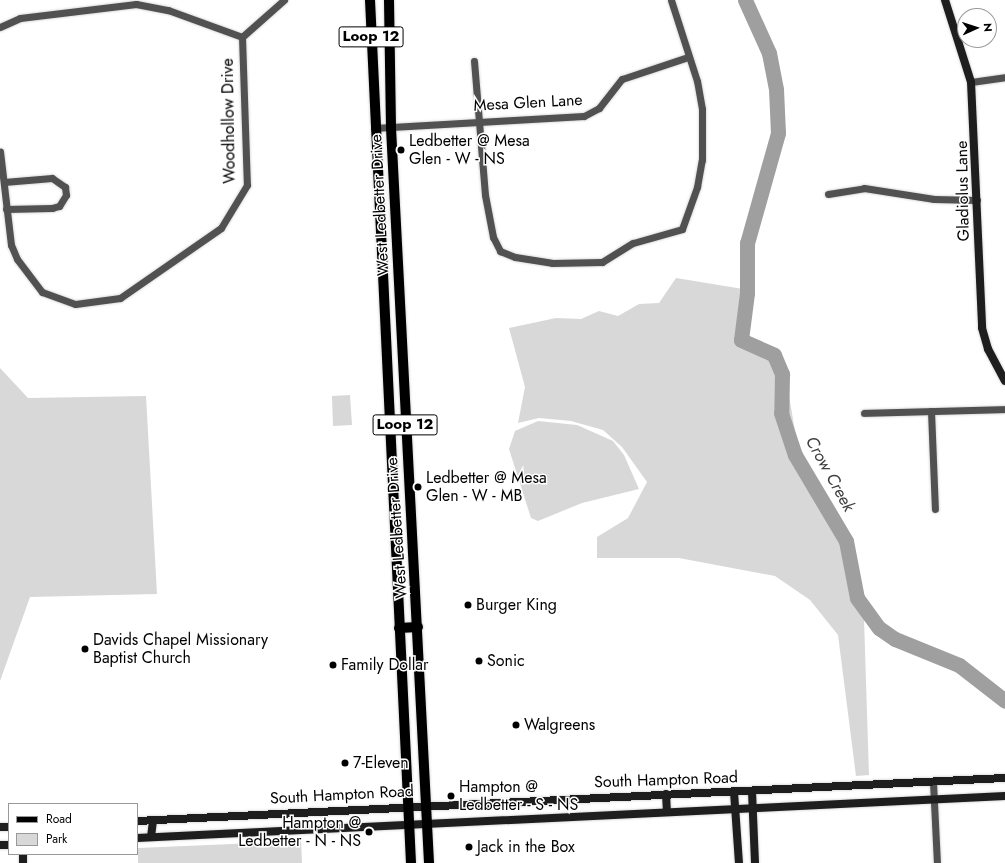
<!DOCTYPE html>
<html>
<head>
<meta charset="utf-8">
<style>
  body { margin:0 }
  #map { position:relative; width:1005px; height:863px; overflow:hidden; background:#fff; font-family:Jost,sans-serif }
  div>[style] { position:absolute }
  .green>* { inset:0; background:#d8d8d8 }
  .river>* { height:15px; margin:-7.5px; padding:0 7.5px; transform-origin:7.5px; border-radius:7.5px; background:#9f9f9f }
  .roads { filter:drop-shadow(0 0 1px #dbdbdb) drop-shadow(0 0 1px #dbdbdb) }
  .street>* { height:7px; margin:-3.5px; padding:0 3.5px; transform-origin:3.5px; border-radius:3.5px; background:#515151 }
  .secondary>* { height:8px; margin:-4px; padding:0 4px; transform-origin:4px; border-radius:4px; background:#1e1e1e }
  .primary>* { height:10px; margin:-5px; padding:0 5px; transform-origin:5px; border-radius:5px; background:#000 }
  .dots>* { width:11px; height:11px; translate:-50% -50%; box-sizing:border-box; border:2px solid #fff; border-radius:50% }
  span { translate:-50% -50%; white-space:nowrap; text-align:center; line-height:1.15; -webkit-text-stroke:3px #fff; paint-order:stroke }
  .shield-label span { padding:1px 3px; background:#fff; border:1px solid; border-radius:3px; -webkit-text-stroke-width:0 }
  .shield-label { font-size:15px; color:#000; font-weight:700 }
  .street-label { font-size:16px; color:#000 }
  .poi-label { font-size:16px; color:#000 }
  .left { translate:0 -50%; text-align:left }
  .right { translate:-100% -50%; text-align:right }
  .water-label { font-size:17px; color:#404040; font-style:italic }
  .legend { position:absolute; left:8px; top:803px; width:130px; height:52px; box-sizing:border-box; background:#fff; border:1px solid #999; margin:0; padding:5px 7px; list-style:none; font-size:12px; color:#000 }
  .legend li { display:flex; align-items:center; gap:8px; height:20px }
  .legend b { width:20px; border:1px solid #999 }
  .north { position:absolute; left:957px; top:8px; width:40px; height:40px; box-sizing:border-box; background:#fff; border:1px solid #999; border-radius:50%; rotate:87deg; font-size:11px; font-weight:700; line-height:16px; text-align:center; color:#000 }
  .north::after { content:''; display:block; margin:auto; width:14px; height:18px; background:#000; clip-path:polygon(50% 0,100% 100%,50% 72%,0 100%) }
</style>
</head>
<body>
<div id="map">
  <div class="green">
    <i style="clip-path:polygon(676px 278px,743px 289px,744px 340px,782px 355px,800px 460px,842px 528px,853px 587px,863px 587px,869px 775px,856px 776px,838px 635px,810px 600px,775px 576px,679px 558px,597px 558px,597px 537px,628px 518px,647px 482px,622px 447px,603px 430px,571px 421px,539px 418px,518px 423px,525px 387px,509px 328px,556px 318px,581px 319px,599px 311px,618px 316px,639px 304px,659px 303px)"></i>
    <i style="clip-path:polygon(0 368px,28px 398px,146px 396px,157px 594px,30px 597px,0 681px)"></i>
    <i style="clip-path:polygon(350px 395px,352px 425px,333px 426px,332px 396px)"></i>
    <i style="clip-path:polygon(538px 421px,577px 425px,613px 441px,624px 455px,639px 489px,582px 503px,538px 521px,531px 518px,509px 449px,515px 431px)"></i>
    <i style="clip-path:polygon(301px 841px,302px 863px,138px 863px,138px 848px)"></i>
  </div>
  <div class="river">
    <i style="left:745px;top:0;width:58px;rotate:65.6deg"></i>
    <i style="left:769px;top:53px;width:37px;rotate:79deg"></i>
    <i style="left:776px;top:89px;width:44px;rotate:87.4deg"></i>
    <i style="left:778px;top:133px;width:114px;rotate:105.7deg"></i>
    <i style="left:747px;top:243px;width:50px;rotate:90deg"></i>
    <i style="left:747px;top:293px;width:47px;rotate:97.3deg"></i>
    <i style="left:741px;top:340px;width:36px;rotate:24deg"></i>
    <i style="left:774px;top:355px;width:21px;rotate:67deg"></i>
    <i style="left:782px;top:374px;width:39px;rotate:91deg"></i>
    <i style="left:781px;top:413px;width:44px;rotate:71.6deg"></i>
    <i style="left:795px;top:455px;width:100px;rotate:59.3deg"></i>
    <i style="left:846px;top:541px;width:58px;rotate:79.1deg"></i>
    <i style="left:857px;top:598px;width:37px;rotate:54deg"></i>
    <i style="left:879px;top:628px;width:19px;rotate:35deg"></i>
    <i style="left:895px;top:639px;width:69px;rotate:22.1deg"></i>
    <i style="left:959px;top:665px;width:58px;rotate:38deg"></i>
  </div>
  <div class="roads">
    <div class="street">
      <i style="left:0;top:27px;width:22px;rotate:-24deg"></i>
      <i style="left:20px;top:18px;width:117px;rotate:-6.9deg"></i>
      <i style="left:136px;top:4px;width:33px;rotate:11deg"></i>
      <i style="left:168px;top:10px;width:79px;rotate:20deg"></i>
      <i style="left:242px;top:37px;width:148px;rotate:88.1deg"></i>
      <i style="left:247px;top:185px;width:50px;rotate:121.2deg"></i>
      <i style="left:221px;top:228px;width:123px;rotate:145.3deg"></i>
      <i style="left:120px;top:298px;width:45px;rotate:172.4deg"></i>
      <i style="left:75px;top:304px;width:35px;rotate:-160deg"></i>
      <i style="left:42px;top:292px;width:41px;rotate:-127.1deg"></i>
      <i style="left:17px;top:259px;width:15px;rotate:-113deg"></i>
      <i style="left:11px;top:245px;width:94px;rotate:-96.7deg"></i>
      <i style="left:242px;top:37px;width:56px;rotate:-41.4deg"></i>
      <i style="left:474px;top:61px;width:134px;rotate:85.3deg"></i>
      <i style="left:485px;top:195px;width:43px;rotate:79.2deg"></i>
      <i style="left:493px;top:237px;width:16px;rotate:63deg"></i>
      <i style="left:500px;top:251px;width:16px;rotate:22deg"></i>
      <i style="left:515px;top:257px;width:37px;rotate:9deg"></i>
      <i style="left:552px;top:263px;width:50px;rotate:-1.1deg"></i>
      <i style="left:602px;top:262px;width:36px;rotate:-32deg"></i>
      <i style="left:633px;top:243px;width:51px;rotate:-15.9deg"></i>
      <i style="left:682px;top:229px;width:45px;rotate:-70.3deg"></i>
      <i style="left:697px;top:187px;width:27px;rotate:-80deg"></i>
      <i style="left:702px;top:160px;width:51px;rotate:-90deg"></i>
      <i style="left:702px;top:109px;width:28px;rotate:-100deg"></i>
      <i style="left:697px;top:81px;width:85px;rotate:-107.8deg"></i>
      <i style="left:971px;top:82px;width:34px;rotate:-8deg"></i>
      <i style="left:374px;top:128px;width:210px;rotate:-3.3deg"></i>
      <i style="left:584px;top:116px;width:17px;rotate:-28deg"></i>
      <i style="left:599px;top:108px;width:37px;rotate:-52deg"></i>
      <i style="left:622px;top:79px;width:70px;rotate:-18.4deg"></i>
      <i style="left:4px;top:182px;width:48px;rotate:-4.8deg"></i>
      <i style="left:52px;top:178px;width:16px;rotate:35deg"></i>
      <i style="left:65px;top:187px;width:8px;rotate:83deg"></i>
      <i style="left:66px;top:195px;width:13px;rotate:122deg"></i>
      <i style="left:59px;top:206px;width:7px;rotate:164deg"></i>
      <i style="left:52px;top:208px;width:46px;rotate:178.8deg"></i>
      <i style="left:828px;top:194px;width:36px;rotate:-9deg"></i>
      <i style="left:864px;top:188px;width:71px;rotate:8.9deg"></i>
      <i style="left:934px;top:199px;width:43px;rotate:1.3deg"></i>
      <i style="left:931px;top:411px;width:98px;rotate:87.7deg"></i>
      <i style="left:864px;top:413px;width:141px;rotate:-1.6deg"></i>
      <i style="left:933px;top:782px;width:81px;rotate:87.2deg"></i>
    </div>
    <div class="secondary">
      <i style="left:945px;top:0;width:86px;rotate:72.4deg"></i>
      <i style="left:971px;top:82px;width:246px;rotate:87.4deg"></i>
      <i style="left:982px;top:328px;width:22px;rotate:74deg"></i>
      <i style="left:988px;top:349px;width:36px;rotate:62deg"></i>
      <i style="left:752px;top:791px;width:72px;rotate:87.6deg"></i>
      <i style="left:734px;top:792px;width:71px;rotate:86deg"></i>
      <i style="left:666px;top:794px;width:17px;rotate:87deg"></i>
      <i style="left:137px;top:821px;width:869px;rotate:-2.84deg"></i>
      <i style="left:0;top:827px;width:9px"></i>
      <i style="left:151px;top:837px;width:17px;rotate:-83deg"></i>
      <i style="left:137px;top:838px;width:869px;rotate:-2.77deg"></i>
      <i style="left:0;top:845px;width:9px"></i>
      <i style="left:23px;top:854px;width:9px;rotate:90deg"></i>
    </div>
    <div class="primary">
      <i style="left:370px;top:0;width:864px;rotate:87.28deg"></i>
      <i style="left:389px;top:0;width:128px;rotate:89.1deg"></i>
      <i style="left:391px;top:128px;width:736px;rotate:87.04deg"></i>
      <i style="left:399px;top:628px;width:19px;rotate:-3deg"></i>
    </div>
  </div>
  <div class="dots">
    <i style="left:401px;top:150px;background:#000"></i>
    <i style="left:418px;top:487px;background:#000"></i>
    <i style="left:468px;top:605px;background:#000"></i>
    <i style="left:85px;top:649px;background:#000"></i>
    <i style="left:479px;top:661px;background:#000"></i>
    <i style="left:333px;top:665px;background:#000"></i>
    <i style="left:516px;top:725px;background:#000"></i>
    <i style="left:345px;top:763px;background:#000"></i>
    <i style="left:451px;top:796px;background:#000"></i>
    <i style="left:369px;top:832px;background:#000"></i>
    <i style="left:469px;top:847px;background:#000"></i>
  </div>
  <div class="shield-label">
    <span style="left:371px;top:37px">Loop 12</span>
    <span style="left:405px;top:425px">Loop 12</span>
  </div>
  <div class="street-label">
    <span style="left:528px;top:103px;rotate:-3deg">Mesa Glen Lane</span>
    <span style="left:229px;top:121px;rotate:-91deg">Woodhollow Drive</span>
    <span style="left:963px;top:191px;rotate:-91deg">Gladiolus Lane</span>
    <span style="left:380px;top:205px;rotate:-93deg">West Ledbetter Drive</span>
    <span style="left:397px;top:528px;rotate:-94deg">West Ledbetter Drive</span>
    <span style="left:666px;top:780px;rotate:-2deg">South Hampton Road</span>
    <span style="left:342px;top:795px;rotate:-3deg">South Hampton Road</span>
  </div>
  <div class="poi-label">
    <span class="left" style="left:409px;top:150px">Ledbetter @ Mesa<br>Glen - W - NS</span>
    <span class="left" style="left:426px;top:487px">Ledbetter @ Mesa<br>Glen - W - MB</span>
    <span class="left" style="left:476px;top:605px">Burger King</span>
    <span class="left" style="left:93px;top:649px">Davids Chapel Missionary<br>Baptist Church</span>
    <span class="left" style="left:487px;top:661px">Sonic</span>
    <span class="left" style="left:341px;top:665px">Family Dollar</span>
    <span class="left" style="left:524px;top:725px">Walgreens</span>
    <span class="left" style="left:353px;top:763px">7-Eleven</span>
    <span class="left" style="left:459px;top:796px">Hampton @<br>Ledbetter - S - NS</span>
    <span class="right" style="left:361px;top:832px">Hampton @<br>Ledbetter - N - NS</span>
    <span class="left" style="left:477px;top:847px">Jack in the Box</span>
  </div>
  <div class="water-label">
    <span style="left:830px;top:474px;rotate:61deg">Crow Creek</span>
  </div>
  <ul class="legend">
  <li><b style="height:5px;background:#000"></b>Road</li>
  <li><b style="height:11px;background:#d8d8d8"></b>Park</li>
  </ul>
  <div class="north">N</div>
</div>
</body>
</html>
